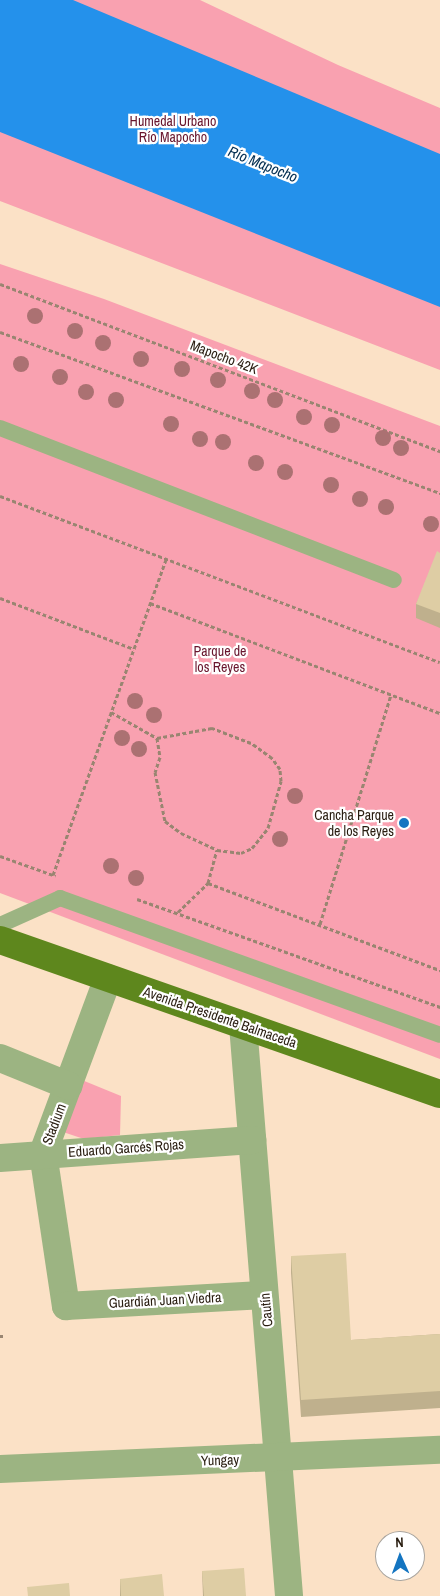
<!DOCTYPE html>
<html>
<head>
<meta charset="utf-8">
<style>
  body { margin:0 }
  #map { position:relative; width:440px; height:1596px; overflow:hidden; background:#fbe1c6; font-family:"Archivo Narrow",sans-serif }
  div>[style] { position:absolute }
  .green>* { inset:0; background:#f9a1b0 }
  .water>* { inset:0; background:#2491eb }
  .path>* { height:3px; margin-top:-1.5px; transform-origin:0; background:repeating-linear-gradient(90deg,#998571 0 4px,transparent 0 6.5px) }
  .service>* { height:16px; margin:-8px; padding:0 8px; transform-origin:8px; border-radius:8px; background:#9cb482 }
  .minor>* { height:28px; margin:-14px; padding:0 14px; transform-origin:14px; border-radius:14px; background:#9cb482 }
  .primary>* { height:28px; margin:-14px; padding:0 14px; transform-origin:14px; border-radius:14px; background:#5e871d }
  .trees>* { width:16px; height:16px; margin:-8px; border-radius:50%; background:#ab7172 }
  .wall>* { inset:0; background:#bfb08d }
  .building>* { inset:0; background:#decda4 }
  .dots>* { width:14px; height:14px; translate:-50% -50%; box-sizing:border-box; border:2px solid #fff; border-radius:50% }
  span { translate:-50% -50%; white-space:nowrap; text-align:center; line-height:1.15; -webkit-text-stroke:4.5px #fff; paint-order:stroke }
  .park-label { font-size:14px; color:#69162e }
  .street-label { font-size:14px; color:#291d10 }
  .poi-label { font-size:14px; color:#291d10 }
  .right { translate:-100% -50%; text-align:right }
  .water-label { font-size:15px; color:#032e51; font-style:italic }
  .north { position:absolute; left:375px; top:1531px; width:50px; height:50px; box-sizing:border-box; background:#fff; border:1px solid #a9a59f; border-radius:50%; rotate:358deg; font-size:14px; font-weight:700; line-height:20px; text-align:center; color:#291d10 }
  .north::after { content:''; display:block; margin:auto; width:18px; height:22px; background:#1475c1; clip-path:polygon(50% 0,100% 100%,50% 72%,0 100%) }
</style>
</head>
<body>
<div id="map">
  <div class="green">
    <i style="clip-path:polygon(0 0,200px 0,338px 65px,440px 108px,440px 370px,0 201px)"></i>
    <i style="clip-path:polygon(0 264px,104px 299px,440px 426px,440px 1059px,0 893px)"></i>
    <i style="clip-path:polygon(77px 1078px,121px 1096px,120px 1135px,84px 1139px,57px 1130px)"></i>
  </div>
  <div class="water">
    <i style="clip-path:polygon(0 0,73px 0,440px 154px,440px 307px,0 132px)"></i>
  </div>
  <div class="path">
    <i style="left:0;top:284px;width:471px;rotate:20.8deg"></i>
    <i style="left:0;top:332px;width:469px;rotate:20.1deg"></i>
    <i style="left:0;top:496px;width:470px;rotate:20.7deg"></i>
    <i style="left:0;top:598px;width:143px;rotate:20.8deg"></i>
    <i style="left:150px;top:603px;width:310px;rotate:20.8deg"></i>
    <i style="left:111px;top:712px;width:53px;rotate:29.5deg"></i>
    <i style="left:157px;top:738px;width:19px;rotate:81deg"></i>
    <i style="left:160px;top:757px;width:16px;rotate:108deg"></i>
    <i style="left:155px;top:772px;width:50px;rotate:78.5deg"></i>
    <i style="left:165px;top:821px;width:20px;rotate:37deg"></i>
    <i style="left:181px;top:833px;width:40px;rotate:25deg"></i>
    <i style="left:217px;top:850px;width:24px;rotate:7deg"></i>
    <i style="left:241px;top:853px;width:12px;rotate:-24deg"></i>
    <i style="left:252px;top:848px;width:26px;rotate:-51deg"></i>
    <i style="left:268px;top:828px;width:49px;rotate:-74.5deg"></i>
    <i style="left:281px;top:781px;width:12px;rotate:-95deg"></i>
    <i style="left:280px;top:769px;width:14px;rotate:-126deg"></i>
    <i style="left:272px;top:758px;width:26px;rotate:-144deg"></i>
    <i style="left:251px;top:743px;width:42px;rotate:-159deg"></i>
    <i style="left:212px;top:728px;width:56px;rotate:169.7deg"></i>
    <i style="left:0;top:856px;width:59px;rotate:19.7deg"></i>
    <i style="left:53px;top:875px;width:336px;rotate:-70.3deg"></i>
    <i style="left:208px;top:883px;width:248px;rotate:20.6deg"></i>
    <i style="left:137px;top:899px;width:322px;rotate:19.6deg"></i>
    <i style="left:178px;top:912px;width:42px;rotate:-44deg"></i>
    <i style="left:208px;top:883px;width:34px;rotate:-75deg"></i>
    <i style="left:320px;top:924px;width:240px;rotate:-72.8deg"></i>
    <i style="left:0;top:1336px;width:3px"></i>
  </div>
  <div class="service">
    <i style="left:0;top:428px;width:422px;rotate:21.1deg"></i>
    <i style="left:0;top:925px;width:66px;rotate:-24.2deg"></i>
    <i style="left:60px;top:898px;width:404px;rotate:19.8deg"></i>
  </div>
  <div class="minor">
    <i style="left:108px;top:978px;width:187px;rotate:110.4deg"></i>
    <i style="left:43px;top:1153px;width:155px;rotate:81.5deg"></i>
    <i style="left:66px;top:1306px;width:198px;rotate:-3.2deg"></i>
    <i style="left:243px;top:1025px;width:573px;rotate:85.39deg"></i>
    <i style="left:0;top:1058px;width:74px;rotate:22.1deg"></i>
    <i style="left:0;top:1158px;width:253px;rotate:-4.1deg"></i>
    <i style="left:0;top:1469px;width:440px;rotate:-2.5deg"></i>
  </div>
  <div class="primary">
    <i style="left:0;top:940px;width:466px;rotate:19.3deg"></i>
  </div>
  <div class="trees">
    <i style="left:35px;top:316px"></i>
    <i style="left:75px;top:331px"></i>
    <i style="left:103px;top:343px"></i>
    <i style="left:141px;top:359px"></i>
    <i style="left:21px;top:364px"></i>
    <i style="left:182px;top:369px"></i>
    <i style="left:60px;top:377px"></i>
    <i style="left:218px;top:380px"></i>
    <i style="left:252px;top:391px"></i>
    <i style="left:86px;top:392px"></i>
    <i style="left:116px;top:400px"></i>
    <i style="left:275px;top:400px"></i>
    <i style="left:304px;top:417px"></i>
    <i style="left:171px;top:424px"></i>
    <i style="left:332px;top:425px"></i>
    <i style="left:383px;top:438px"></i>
    <i style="left:200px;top:439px"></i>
    <i style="left:223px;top:442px"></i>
    <i style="left:401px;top:448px"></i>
    <i style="left:256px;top:463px"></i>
    <i style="left:285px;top:472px"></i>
    <i style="left:331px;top:485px"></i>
    <i style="left:360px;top:499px"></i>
    <i style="left:386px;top:507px"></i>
    <i style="left:431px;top:524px"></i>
    <i style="left:135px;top:701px"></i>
    <i style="left:154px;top:715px"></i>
    <i style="left:122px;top:738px"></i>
    <i style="left:139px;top:749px"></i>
    <i style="left:295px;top:796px"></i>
    <i style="left:280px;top:839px"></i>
    <i style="left:111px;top:866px"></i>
    <i style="left:136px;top:878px"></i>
  </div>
  <div class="wall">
    <i style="clip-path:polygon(440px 553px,440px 628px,416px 618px,416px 604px)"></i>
    <i style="clip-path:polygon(291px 1256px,351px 1340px,440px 1334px,440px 1408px,301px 1417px,291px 1273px)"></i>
    <i style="clip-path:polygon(202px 1571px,246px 1596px,203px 1596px)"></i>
    <i style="clip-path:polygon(120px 1579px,164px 1596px,120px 1596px)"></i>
  </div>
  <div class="building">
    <i style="clip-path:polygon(437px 551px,440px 553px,440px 613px,416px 604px)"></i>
    <i style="clip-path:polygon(346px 1253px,351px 1340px,440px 1334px,440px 1391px,301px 1400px,291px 1256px)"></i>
    <i style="clip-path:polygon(244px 1568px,246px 1596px,204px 1596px,202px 1571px)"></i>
    <i style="clip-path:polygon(162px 1574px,164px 1596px,121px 1596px,120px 1579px)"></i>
    <i style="clip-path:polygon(69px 1583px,70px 1596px,28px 1596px,27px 1587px)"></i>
  </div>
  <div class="dots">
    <i style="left:404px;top:823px;background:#1475c1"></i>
  </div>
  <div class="park-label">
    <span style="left:173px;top:129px">Humedal Urbano<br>Río Mapocho</span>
    <span style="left:220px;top:659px">Parque de<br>los Reyes</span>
  </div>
  <div class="street-label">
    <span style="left:224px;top:357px;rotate:21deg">Mapocho 42K</span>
    <span style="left:220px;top:1017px;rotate:19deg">Avenida Presidente Balmaceda</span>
    <span style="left:54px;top:1124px;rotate:-69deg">Stadium</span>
    <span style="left:126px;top:1148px;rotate:-4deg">Eduardo Garcés Rojas</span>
    <span style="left:165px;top:1300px;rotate:-3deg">Guardián Juan Viedra</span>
    <span style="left:266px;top:1310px;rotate:-95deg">Cautín</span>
    <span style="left:220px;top:1460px;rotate:-2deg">Yungay</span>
  </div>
  <div class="poi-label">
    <span class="right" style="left:394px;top:823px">Cancha Parque<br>de los Reyes</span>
  </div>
  <div class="water-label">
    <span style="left:263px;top:164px;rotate:22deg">Río Mapocho</span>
  </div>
  <div class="north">N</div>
</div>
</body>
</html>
